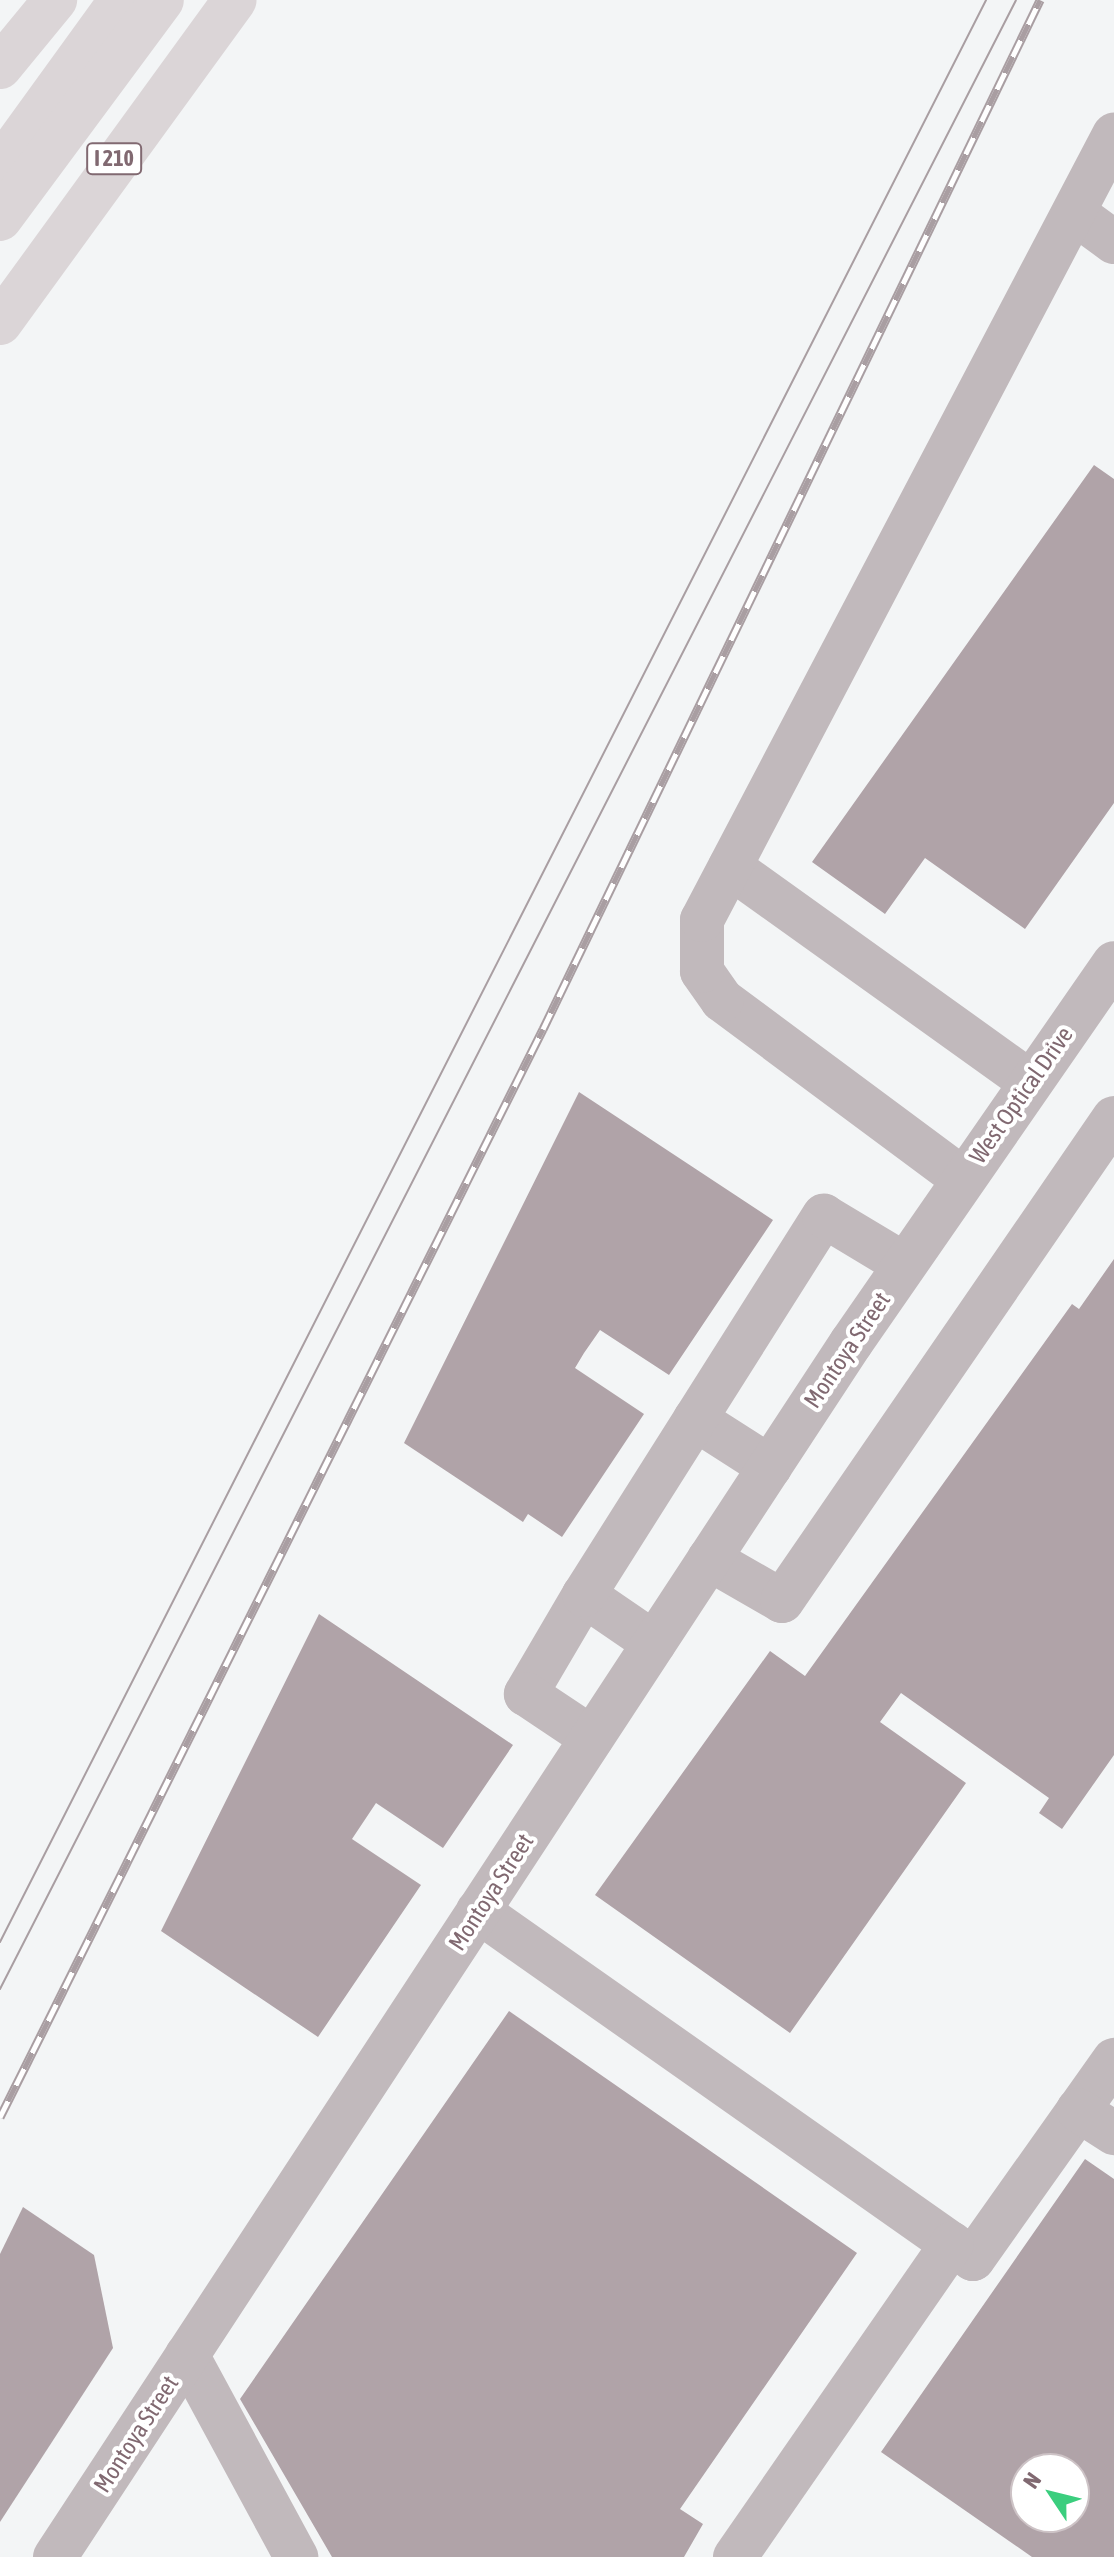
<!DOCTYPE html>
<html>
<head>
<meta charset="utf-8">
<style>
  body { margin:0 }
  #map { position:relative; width:1114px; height:2557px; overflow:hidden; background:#f3f5f6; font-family:"Asap Condensed",sans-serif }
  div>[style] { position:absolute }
  .building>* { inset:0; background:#b0a3a8 }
  .minor>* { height:44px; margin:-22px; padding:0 22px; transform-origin:22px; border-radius:22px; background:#c1b9bc }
  .highway>* { height:44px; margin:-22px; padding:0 22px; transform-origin:22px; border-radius:22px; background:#dbd5d7 }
  .tram>* { height:2px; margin:-1px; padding:0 1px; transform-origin:1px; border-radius:1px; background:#a99ea2 }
  .rail>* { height:9px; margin-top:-4.5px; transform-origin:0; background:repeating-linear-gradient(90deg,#fff 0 18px,#a99ea2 0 36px); box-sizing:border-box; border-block:2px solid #a99ea2 }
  span { translate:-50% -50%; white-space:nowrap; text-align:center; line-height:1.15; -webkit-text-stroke:8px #fff; paint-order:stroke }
  .shield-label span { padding:2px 6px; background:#fff; border:2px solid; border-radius:6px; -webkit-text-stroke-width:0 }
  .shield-label { font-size:22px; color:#816971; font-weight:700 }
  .street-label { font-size:24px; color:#816971 }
  .north { position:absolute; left:1010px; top:2453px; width:80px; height:80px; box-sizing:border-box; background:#fff; border:2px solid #cdc3c6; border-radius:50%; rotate:305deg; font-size:22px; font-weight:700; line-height:32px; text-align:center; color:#816971 }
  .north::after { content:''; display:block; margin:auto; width:28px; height:36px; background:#3bce7e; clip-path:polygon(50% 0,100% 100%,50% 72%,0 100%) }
</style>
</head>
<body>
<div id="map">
  <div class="building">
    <i style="clip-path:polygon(1094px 465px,1114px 479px,1114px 803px,1025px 929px,925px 858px,885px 914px,812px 862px)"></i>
    <i style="clip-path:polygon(579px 1092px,773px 1220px,669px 1375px,600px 1330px,584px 1353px,575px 1368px,644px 1414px,562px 1537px,528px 1514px,523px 1522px,404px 1443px)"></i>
    <i style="clip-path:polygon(1114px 1259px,1114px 1755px,1062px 1829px,1039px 1813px,1049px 1798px,901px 1693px,880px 1722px,966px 1783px,790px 2033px,595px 1895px,770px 1651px,805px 1676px,1072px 1304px,1079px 1309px)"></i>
    <i style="clip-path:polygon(319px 1614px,513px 1745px,443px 1848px,376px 1803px,352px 1839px,421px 1885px,318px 2037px,161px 1931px)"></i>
    <i style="clip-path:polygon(509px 2011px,857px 2253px,680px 2509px,703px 2524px,684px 2557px,332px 2557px,240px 2399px)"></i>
    <i style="clip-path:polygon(evenodd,1085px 2159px,1114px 2179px,1114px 2557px,1032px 2557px,881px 2452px,1085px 2159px,1026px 2469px,1074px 2469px,1074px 2517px,1026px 2517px,1026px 2469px)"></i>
    <i style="clip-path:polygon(23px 2207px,94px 2255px,113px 2348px,0 2522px,0 2254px)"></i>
  </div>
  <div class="minor">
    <i style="left:1077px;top:215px;width:46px;rotate:36.1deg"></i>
    <i style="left:730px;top:867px;width:369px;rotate:35.6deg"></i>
    <i style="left:963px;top:1179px;width:300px;rotate:-143.4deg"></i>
    <i style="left:722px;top:1000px;width:35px;rotate:-125deg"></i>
    <i style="left:702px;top:971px;width:51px;rotate:-90deg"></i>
    <i style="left:702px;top:920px;width:887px;rotate:-62.31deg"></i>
    <i style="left:695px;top:1419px;width:89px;rotate:32.6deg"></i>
    <i style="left:709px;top:1559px;width:84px;rotate:29.9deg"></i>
    <i style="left:782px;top:1601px;width:586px;rotate:-55.5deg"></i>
    <i style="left:584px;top:1595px;width:115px;rotate:120.4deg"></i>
    <i style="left:526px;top:1694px;width:79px;rotate:33.7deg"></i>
    <i style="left:654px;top:1643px;width:85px;rotate:-145.6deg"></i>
    <i style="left:584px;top:1595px;width:449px;rotate:-57.7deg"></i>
    <i style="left:824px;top:1216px;width:93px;rotate:31deg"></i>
    <i style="left:478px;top:1911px;width:605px;rotate:35.11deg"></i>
    <i style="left:973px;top:2259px;width:244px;rotate:-54.7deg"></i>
    <i style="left:1078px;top:2110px;width:43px;rotate:32.6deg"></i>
    <i style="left:187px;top:2355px;width:230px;rotate:61.6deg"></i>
    <i style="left:55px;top:2557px;width:1452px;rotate:-56.75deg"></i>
    <i style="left:851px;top:1343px;width:462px;rotate:-55.3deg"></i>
    <i style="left:735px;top:2557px;width:381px;rotate:-55.3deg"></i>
  </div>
  <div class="highway">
    <i style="left:0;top:67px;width:87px;rotate:-50.6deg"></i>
    <i style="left:0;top:167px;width:206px;rotate:-54.1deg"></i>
    <i style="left:0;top:219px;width:272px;rotate:-53.5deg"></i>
    <i style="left:0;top:323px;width:399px;rotate:-54deg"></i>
  </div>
  <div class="tram">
    <i style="left:0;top:1942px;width:2178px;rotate:-63.08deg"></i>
    <i style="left:0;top:1989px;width:2233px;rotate:-62.94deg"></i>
  </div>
  <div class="rail">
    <i style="left:0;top:2117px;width:1216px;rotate:-63.48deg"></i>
    <i style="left:543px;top:1029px;width:1143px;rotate:-64.22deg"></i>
  </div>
  <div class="shield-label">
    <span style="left:114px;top:159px">I 210</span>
  </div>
  <div class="street-label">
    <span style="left:1021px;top:1095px;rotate:-55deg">West Optical Drive</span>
    <span style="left:847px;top:1350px;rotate:-56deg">Montoya Street</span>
    <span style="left:491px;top:1892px;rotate:-57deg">Montoya Street</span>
    <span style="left:136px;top:2434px;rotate:-57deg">Montoya Street</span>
  </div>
  <div class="north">N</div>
</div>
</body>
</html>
